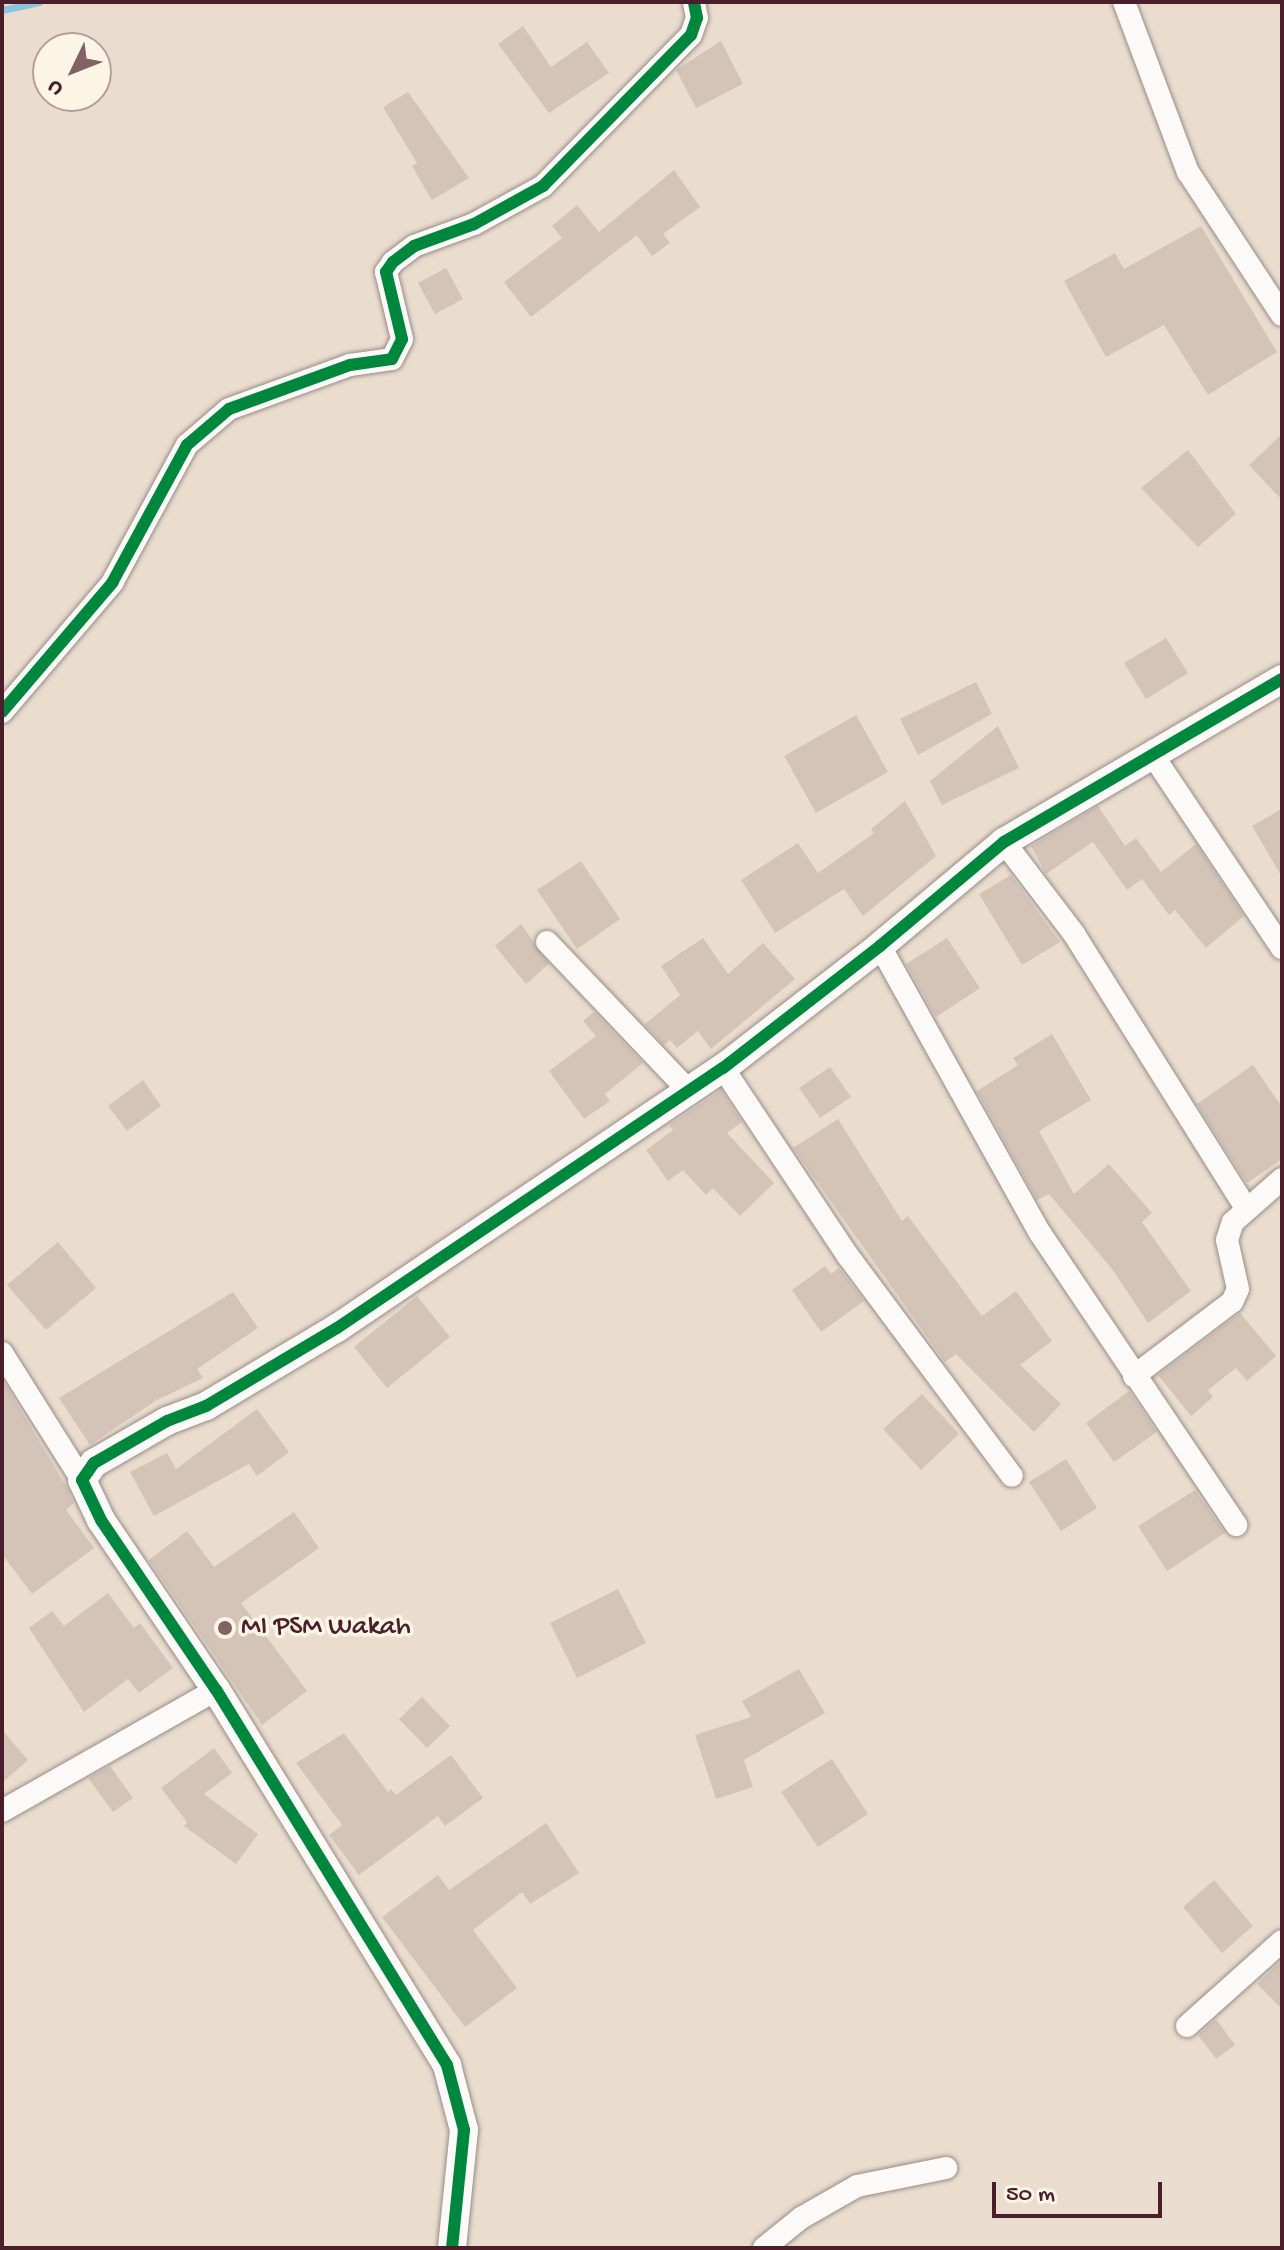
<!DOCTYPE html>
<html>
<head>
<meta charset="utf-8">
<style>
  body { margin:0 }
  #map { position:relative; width:1284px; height:2250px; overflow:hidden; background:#eaddce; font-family:"Gochi Hand",sans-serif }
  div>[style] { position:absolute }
  .stream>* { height:7px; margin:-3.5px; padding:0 3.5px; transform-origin:3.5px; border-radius:3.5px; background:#8cc4db }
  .building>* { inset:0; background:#d4c4b8 }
  .roads { filter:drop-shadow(0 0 2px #998c86) drop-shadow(0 0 2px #998c86) }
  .minor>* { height:22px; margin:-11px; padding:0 11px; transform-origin:11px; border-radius:11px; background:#fcfaf8 }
  .tertiary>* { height:28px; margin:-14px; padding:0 14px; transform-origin:14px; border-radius:14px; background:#fcfaf8 }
  .cycleway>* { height:12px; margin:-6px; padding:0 6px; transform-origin:6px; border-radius:6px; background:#00873e }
  .dots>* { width:22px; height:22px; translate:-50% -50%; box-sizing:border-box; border:4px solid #fcf5e5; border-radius:50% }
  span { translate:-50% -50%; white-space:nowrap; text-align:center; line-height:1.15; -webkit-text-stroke:7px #fcf5e5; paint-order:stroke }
  .poi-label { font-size:28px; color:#4a1f2b }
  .left { translate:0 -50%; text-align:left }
  .frame { position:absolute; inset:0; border:4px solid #4a1f2b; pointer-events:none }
  .north { position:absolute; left:32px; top:32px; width:80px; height:80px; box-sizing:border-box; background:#fcf5e5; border:2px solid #b59f9b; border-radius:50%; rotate:227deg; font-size:22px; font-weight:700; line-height:32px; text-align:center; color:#4a1f2b }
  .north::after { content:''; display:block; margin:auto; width:28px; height:36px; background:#826264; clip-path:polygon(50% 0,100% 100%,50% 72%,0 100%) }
  .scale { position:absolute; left:992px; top:2182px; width:170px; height:36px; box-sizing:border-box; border:4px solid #4a1f2b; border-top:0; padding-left:10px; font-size:24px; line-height:28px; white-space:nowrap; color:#4a1f2b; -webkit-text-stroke:6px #fcf5e5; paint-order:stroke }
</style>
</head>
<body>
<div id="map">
  <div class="stream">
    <i style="left:2px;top:10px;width:38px;rotate:-12deg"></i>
  </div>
  <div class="building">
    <i style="clip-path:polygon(523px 26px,551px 67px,587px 42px,609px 73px,549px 113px,498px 44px)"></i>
    <i style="clip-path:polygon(721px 41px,743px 84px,696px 108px,676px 70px)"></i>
    <i style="clip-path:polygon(408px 92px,469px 178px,432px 200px,412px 166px,417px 163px,383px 107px)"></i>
    <i style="clip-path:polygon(674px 170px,700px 207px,663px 234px,670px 243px,652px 256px,637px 235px,531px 317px,504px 282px,562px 238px,552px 226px,577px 205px,599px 232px)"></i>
    <i style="clip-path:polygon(1201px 226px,1277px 352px,1208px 395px,1164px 325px,1106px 357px,1064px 281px,1115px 253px,1124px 269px)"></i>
    <i style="clip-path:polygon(446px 268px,463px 299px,435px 314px,418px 283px)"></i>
    <i style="clip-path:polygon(1282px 434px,1282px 500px,1249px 465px)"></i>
    <i style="clip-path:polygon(1188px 450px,1236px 514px,1198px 547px,1141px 488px)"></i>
    <i style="clip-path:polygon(1166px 638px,1188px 673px,1146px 699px,1124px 663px)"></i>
    <i style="clip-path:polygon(976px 682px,992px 714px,918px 755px,900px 719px)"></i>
    <i style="clip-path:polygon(856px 715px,888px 772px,816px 813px,784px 756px)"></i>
    <i style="clip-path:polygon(998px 726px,1019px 768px,942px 805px,930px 781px)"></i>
    <i style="clip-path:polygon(905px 801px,936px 856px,863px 916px,844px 889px,775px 933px,741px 880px,798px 843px,818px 873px,874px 833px,871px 829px)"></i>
    <i style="clip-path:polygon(1098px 806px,1125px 846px,1136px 838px,1161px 872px,1196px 844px,1244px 916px,1206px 948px,1175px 910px,1169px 915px,1142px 879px,1127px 890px,1093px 842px,1046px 874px,1031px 846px)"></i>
    <i style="clip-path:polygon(1282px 809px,1282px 877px,1252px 826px)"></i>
    <i style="clip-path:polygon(581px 861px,620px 919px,577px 949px,537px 890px)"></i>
    <i style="clip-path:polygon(1011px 875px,1060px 942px,1022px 965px,979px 894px)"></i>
    <i style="clip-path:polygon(521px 924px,549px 964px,526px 984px,495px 946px)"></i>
    <i style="clip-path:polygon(703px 938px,728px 974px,763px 943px,795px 979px,711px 1049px,698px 1031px,677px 1048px,670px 1040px,664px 1045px,645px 1024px,680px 995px,661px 966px)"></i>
    <i style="clip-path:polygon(947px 938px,980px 988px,936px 1017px,906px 964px)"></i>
    <i style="clip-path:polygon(594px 1012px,643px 1063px,605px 1094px,610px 1101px,584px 1119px,549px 1071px,596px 1036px,583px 1021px)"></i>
    <i style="clip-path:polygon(1052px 1034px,1091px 1100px,1039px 1131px,1074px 1194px,1109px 1164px,1152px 1213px,1142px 1222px,1191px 1291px,1148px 1323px,1112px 1269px,1049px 1194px,1037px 1200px,977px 1091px,1018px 1065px,1013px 1058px)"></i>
    <i style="clip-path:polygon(1253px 1065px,1282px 1107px,1282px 1159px,1247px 1183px,1197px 1104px)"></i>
    <i style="clip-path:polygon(830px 1067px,851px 1097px,820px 1118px,799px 1088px)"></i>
    <i style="clip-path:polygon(143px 1080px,161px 1106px,127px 1131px,108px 1106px)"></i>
    <i style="clip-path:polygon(721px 1090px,742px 1122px,727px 1133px,774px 1183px,740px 1216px,713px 1188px,706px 1195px,683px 1170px,668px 1181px,646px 1150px,673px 1130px,669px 1125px)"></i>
    <i style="clip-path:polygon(838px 1119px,902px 1221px,908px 1216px,982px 1316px,1016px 1291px,1052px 1341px,1020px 1365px,1061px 1404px,1034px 1432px,956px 1354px,945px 1362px,793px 1148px)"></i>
    <i style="clip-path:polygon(58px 1242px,96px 1288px,46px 1330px,7px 1285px)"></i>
    <i style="clip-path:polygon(825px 1266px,831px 1274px,839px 1268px,864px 1301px,821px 1332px,792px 1290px)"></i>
    <i style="clip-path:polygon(233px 1292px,258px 1328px,197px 1369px,203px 1378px,157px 1400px,90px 1445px,59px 1398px)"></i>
    <i style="clip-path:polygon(417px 1296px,450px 1337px,387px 1388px,354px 1347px)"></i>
    <i style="clip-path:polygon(1240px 1313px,1276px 1356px,1247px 1381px,1236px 1368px,1208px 1390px,1213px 1397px,1191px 1416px,1158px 1375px)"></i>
    <i style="clip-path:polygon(2px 1379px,66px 1486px,74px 1503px,66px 1510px,94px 1548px,32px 1594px,2px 1554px)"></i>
    <i style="clip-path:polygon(1129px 1391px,1157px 1432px,1114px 1462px,1086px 1423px)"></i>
    <i style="clip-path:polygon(922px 1394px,959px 1434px,921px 1470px,883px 1429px)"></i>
    <i style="clip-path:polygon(257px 1409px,289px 1452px,257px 1476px,249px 1464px,154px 1516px,130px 1472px,167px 1453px,176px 1469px)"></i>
    <i style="clip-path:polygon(1066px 1459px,1097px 1508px,1061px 1531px,1029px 1482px)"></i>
    <i style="clip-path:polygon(1195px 1490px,1225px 1533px,1167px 1571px,1138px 1526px)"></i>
    <i style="clip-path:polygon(294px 1512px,319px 1548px,241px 1603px,307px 1691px,262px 1725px,149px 1560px,187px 1531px,214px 1567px)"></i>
    <i style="clip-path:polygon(618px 1589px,646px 1643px,577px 1678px,550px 1623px)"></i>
    <i style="clip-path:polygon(108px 1593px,134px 1628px,140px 1623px,173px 1668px,139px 1693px,128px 1679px,84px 1712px,29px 1628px,52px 1611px,64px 1626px)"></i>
    <i style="clip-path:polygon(799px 1669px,825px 1713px,744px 1760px,753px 1787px,716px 1799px,695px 1735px,751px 1717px,742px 1701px)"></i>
    <i style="clip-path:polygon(422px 1697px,450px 1726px,427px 1748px,399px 1719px)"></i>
    <i style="clip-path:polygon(2px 1730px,28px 1760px,2px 1783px)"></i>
    <i style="clip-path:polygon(344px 1733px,388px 1792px,391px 1789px,396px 1795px,451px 1755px,483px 1798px,445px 1826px,438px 1816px,359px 1875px,329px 1835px,342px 1825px,296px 1763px)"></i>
    <i style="clip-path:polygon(214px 1748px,232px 1773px,204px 1794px,258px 1834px,236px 1864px,184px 1826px,187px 1822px,161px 1788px)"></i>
    <i style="clip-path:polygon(832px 1759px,868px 1814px,818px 1847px,781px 1792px)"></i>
    <i style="clip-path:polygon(110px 1766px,133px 1798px,113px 1812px,88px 1778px)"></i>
    <i style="clip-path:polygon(546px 1823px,579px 1873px,530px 1904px,522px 1892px,473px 1930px,517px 1988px,465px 2027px,382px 1917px,438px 1875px,449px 1890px)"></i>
    <i style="clip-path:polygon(1214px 1880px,1253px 1926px,1222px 1953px,1183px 1907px)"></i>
    <i style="clip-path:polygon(1282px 1960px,1282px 2009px,1257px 1984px)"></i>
    <i style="clip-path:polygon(1216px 2019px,1235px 2045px,1216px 2059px,1198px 2035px)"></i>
  </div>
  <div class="roads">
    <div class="minor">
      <i style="left:1124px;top:2px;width:182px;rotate:69.4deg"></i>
      <i style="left:1188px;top:172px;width:171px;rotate:56.7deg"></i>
      <i style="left:2px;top:712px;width:170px;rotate:-49.5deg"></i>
      <i style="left:112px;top:583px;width:157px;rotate:-61.5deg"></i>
      <i style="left:187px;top:445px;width:55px;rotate:-40.6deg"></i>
      <i style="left:229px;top:409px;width:129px;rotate:-20deg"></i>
      <i style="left:350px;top:365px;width:42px;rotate:-8.1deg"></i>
      <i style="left:392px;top:359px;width:22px;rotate:-63deg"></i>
      <i style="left:402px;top:339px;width:69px;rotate:-103.4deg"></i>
      <i style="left:386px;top:272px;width:12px;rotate:-55deg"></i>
      <i style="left:393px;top:262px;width:26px;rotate:-37deg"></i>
      <i style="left:414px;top:246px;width:64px;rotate:-20.1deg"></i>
      <i style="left:474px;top:224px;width:79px;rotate:-28.8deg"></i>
      <i style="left:543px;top:186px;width:211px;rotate:-45.6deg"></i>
      <i style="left:691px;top:35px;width:18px;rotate:-71deg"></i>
      <i style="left:697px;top:18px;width:16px;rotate:-101deg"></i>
      <i style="left:1154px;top:757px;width:230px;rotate:56.2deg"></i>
      <i style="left:1004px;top:842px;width:116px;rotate:52.7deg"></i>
      <i style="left:1074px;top:934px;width:324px;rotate:57.9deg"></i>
      <i style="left:547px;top:942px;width:204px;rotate:46.4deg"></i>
      <i style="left:880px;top:946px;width:329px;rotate:60.9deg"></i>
      <i style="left:1040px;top:1233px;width:352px;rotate:56.1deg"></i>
      <i style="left:723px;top:1068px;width:226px;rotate:56.4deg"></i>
      <i style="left:848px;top:1256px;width:274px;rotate:53.3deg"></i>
      <i style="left:2px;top:1353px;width:150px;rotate:57.8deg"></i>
      <i style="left:1134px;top:1376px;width:123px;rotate:-37.1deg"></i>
      <i style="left:1232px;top:1302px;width:14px;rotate:-65deg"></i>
      <i style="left:1238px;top:1289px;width:50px;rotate:-102.7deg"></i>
      <i style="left:1227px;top:1240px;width:19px;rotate:-72deg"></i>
      <i style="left:1233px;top:1222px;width:65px;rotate:-41.3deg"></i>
      <i style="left:2px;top:1811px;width:246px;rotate:-29.5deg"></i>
      <i style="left:1187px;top:2026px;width:127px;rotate:-41.8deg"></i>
      <i style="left:764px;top:2248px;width:48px;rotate:-39deg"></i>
      <i style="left:801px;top:2218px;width:64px;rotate:-29.7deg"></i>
      <i style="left:857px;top:2186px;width:91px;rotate:-11.4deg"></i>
    </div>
    <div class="tertiary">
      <i style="left:452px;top:2248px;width:119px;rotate:-84.2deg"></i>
      <i style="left:464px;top:2130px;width:67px;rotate:-104.7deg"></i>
      <i style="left:447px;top:2065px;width:440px;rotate:-121.6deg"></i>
      <i style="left:216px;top:1690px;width:205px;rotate:-124.1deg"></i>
      <i style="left:101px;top:1520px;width:44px;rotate:-115.4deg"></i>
      <i style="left:82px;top:1480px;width:21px;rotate:-55deg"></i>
      <i style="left:94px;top:1463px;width:84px;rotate:-29.9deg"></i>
      <i style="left:167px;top:1421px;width:42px;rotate:-21deg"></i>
      <i style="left:206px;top:1406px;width:152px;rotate:-30.8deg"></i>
      <i style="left:337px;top:1328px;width:465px;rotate:-34deg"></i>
      <i style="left:723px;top:1068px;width:199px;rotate:-37.8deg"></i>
      <i style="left:880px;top:946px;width:162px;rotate:-40deg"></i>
      <i style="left:1004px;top:842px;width:322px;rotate:-30.4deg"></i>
    </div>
  </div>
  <div class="cycleway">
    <i style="left:2px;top:712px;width:170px;rotate:-49.5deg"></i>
    <i style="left:112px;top:583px;width:157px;rotate:-61.5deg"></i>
    <i style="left:187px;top:445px;width:55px;rotate:-40.6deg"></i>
    <i style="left:229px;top:409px;width:129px;rotate:-20deg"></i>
    <i style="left:350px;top:365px;width:42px;rotate:-8.1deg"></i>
    <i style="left:392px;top:359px;width:22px;rotate:-63deg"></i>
    <i style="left:402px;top:339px;width:69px;rotate:-103.4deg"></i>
    <i style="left:386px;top:272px;width:12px;rotate:-55deg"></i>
    <i style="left:393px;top:262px;width:26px;rotate:-37deg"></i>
    <i style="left:414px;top:246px;width:64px;rotate:-20.1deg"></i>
    <i style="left:474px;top:224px;width:79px;rotate:-28.8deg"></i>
    <i style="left:543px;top:186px;width:211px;rotate:-45.6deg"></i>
    <i style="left:691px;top:35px;width:18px;rotate:-71deg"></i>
    <i style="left:697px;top:18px;width:16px;rotate:-101deg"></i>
    <i style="left:452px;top:2248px;width:119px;rotate:-84.2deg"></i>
    <i style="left:464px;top:2130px;width:67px;rotate:-104.7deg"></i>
    <i style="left:447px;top:2065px;width:440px;rotate:-121.6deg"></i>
    <i style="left:216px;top:1690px;width:205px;rotate:-124.1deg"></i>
    <i style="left:101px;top:1520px;width:44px;rotate:-115.4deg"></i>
    <i style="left:82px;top:1480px;width:21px;rotate:-55deg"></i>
    <i style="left:94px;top:1463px;width:84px;rotate:-29.9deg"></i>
    <i style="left:167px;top:1421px;width:42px;rotate:-21deg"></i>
    <i style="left:206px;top:1406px;width:152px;rotate:-30.8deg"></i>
    <i style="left:337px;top:1328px;width:465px;rotate:-34deg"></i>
    <i style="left:723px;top:1068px;width:199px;rotate:-37.8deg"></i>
    <i style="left:880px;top:946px;width:162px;rotate:-40deg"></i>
    <i style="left:1004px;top:842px;width:322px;rotate:-30.4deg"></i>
  </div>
  <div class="dots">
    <i style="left:225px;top:1628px;background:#826264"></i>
  </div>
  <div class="poi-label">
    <span class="left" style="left:241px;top:1628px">MI PSM Wakah</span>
  </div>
  <div class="frame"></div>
  <div class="north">U</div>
  <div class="scale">50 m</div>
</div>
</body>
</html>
